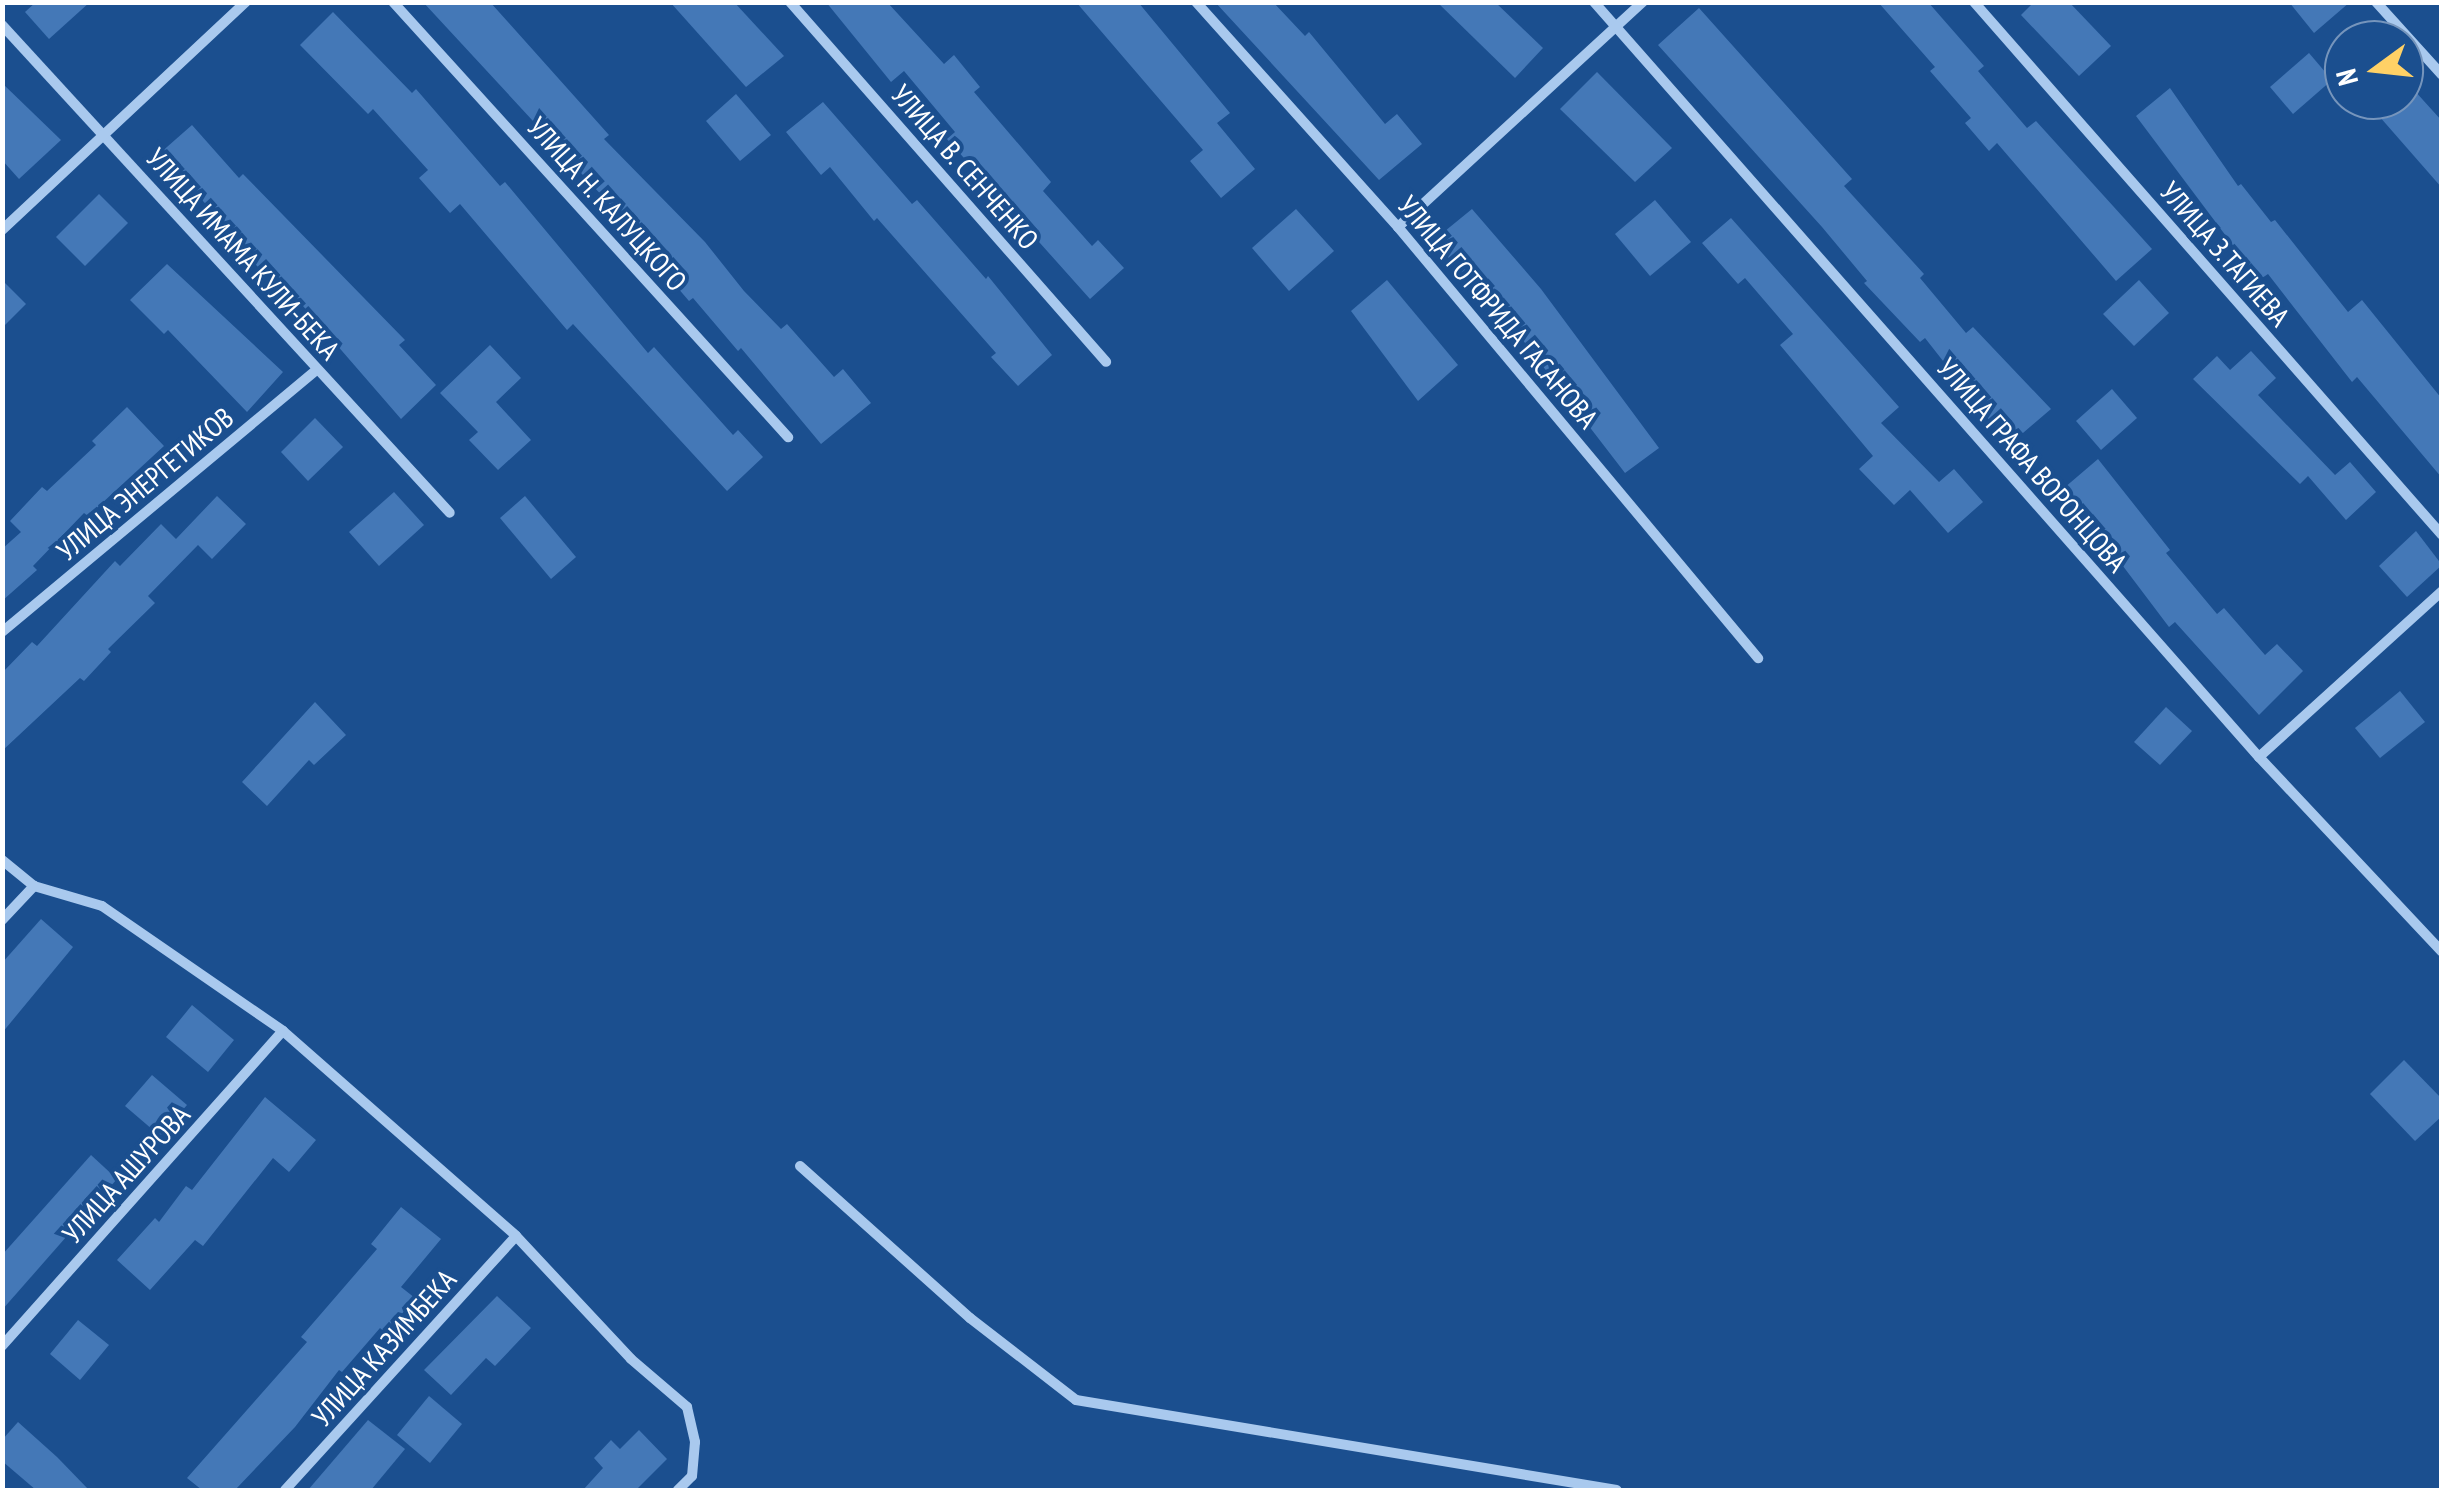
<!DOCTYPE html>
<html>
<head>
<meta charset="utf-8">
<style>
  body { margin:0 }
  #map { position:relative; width:2444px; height:1493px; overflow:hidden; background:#1b4f8f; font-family:"PT Sans Narrow",sans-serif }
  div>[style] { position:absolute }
  .building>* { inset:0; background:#4478b7 }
  .minor>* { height:10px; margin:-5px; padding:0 5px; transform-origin:5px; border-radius:5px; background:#a9c9ee }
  span { translate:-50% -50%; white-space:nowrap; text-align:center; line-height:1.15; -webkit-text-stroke:8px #1b4f8f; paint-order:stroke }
  .street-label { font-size:28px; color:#fff }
  .frame { position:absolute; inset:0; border:5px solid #fff; pointer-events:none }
  .north { position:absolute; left:2324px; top:20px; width:100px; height:100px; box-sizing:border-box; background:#1b4f8f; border:2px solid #7695bc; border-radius:50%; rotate:255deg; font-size:28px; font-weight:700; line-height:40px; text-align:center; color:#fff }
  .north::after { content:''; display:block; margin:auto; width:35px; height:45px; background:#ffd166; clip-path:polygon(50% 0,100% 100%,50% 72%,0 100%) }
</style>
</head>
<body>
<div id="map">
  <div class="building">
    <i style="clip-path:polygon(36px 2px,90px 2px,49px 39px,25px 12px)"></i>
    <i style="clip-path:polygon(423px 2px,490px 2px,609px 135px,604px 139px,705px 242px,744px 291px,781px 329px,787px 324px,834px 377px,843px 369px,871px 403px,821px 444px,741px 348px,738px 351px,693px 298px,689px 301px,628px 230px,631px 227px)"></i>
    <i style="clip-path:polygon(670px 2px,734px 2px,784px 56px,746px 87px)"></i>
    <i style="clip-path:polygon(826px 2px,887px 2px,944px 64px,954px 55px,980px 87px,974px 92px,1051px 182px,1043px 191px,1092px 246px,1098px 240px,1124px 268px,1090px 299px,947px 139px,955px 132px,904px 71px,891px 82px)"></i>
    <i style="clip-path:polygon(1076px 2px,1138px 2px,1230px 113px,1217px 123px,1255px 169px,1221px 198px,1190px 161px,1203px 150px)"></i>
    <i style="clip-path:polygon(1215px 2px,1273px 2px,1305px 36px,1309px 32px,1385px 124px,1397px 114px,1422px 144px,1379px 180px)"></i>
    <i style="clip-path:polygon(1437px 2px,1495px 2px,1543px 48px,1515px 78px)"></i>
    <i style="clip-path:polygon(1878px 2px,1928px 2px,1984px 66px,1978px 71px,2027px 128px,2036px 121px,2152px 249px,2116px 281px,1997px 143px,1989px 151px,1965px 123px,1971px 118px,1930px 71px,1935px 67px)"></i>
    <i style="clip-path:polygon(2034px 2px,2069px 2px,2111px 46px,2079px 76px,2021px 15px)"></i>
    <i style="clip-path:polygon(2289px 2px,2350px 2px,2314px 33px)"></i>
    <i style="clip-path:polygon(1699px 8px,1852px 179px,1844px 186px,1924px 274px,1920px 278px,1966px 333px,1973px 327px,2051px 409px,2009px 445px,1925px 338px,1920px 342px,1864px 283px,1867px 281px,1822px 227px,1658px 45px)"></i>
    <i style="clip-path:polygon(333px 12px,412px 93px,416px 89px,500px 186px,505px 182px,648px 353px,654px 347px,733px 435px,738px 430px,763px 457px,727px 491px,573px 324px,567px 330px,460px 204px,450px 213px,419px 178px,428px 170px,373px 109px,368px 114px,300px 45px)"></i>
    <i style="clip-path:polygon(2309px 53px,2332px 80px,2293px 114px,2270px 87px)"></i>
    <i style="clip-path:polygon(1597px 72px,1672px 148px,1635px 182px,1560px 109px)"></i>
    <i style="clip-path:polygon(2404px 79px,2442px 121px,2442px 188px,2365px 100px,2404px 100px)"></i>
    <i style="clip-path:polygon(2px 83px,61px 140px,19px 179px,2px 160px)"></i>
    <i style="clip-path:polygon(2170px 88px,2238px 186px,2241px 184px,2271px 222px,2275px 220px,2348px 312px,2362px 300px,2442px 399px,2442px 478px,2357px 377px,2352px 382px,2268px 274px,2259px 280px,2136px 116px)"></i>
    <i style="clip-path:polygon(736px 94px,771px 135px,740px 161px,706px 121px)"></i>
    <i style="clip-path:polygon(823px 102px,912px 204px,917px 200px,986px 279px,988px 276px,1052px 355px,1018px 386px,991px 357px,996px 353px,877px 218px,874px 221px,830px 167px,821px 175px,786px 132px)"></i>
    <i style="clip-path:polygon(192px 125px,239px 178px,243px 174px,405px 340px,399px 345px,436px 385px,401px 419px,277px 276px,271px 281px,242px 250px,246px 247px,159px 154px)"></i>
    <i style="clip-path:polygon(99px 194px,128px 223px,85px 266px,56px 237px)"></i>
    <i style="clip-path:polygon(1655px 200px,1691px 242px,1650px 276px,1615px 234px)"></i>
    <i style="clip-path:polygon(1296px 209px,1334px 251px,1289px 291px,1252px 248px)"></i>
    <i style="clip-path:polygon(1472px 209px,1541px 289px,1659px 448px,1625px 473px,1472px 274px,1466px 279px,1434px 240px)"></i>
    <i style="clip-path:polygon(1731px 218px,1899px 407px,1881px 423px,1939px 482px,1954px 469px,1983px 502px,1948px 533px,1910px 490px,1894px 505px,1859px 469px,1873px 456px,1780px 345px,1793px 334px,1745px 278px,1738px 284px,1702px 243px)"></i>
    <i style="clip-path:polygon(167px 264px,283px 372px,247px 412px,168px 330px,164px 334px,130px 300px)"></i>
    <i style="clip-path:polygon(2px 280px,26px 304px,2px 328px)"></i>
    <i style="clip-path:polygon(1387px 280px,1458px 365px,1418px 401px,1351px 311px)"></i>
    <i style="clip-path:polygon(2139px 280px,2169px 313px,2134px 346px,2103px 314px)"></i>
    <i style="clip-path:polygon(490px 345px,521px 378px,496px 402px,531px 440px,498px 470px,469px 440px,478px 432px,440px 393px)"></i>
    <i style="clip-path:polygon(2251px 351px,2276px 378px,2258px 395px,2335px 475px,2350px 462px,2376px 492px,2346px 520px,2308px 476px,2300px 484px,2193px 379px,2217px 356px,2230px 370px)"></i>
    <i style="clip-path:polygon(2112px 389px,2137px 418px,2101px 450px,2076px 421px)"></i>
    <i style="clip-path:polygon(127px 407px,164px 446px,88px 516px,84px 513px,33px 566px,37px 570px,2px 601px,2px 549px,21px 532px,10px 521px,42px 487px,47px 491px,96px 445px,92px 441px)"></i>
    <i style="clip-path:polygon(315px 418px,343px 447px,308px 481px,281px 452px)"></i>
    <i style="clip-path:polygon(2098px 459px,2170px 550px,2166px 553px,2217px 614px,2224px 608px,2265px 655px,2277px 644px,2303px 671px,2259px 715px,2175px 622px,2169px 627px,2064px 488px)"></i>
    <i style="clip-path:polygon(394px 492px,424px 525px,379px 566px,349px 532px)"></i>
    <i style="clip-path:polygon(217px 496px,246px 524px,212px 559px,198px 545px,148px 596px,155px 603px,108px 649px,111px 652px,84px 681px,80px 678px,2px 751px,2px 673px,32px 642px,37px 646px,115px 561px,120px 566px,161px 524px,176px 539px)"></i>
    <i style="clip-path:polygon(525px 496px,576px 557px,551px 579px,500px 518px)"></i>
    <i style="clip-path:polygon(2416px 531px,2442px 565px,2407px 597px,2379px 566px)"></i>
    <i style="clip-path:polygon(2400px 691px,2425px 722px,2380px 758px,2355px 728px)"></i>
    <i style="clip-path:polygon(315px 702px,346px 735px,314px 765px,309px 760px,267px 806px,242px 782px)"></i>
    <i style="clip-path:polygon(2166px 707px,2192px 731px,2160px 765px,2134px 742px)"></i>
    <i style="clip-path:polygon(41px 919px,73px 947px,2px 1033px,2px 963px)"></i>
    <i style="clip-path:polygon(192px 1005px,234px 1040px,208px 1072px,166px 1037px)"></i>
    <i style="clip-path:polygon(2404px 1060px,2442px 1099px,2442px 1116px,2415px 1141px,2370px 1094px)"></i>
    <i style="clip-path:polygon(152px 1075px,187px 1105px,160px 1136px,125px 1106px)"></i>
    <i style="clip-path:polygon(265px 1097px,316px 1140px,289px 1172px,273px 1158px,203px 1246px,195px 1240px,150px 1290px,117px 1260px,155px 1218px,159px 1222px,186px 1186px,192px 1190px)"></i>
    <i style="clip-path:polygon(91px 1155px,117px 1179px,2px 1310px,2px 1255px)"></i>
    <i style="clip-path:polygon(401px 1207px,441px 1239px,401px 1287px,415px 1298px,386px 1333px,380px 1328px,342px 1372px,339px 1370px,295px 1427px,235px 1490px,202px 1490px,187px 1478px,307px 1342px,301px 1337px,377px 1249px,371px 1244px)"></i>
    <i style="clip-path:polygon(497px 1296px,531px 1328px,495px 1366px,486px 1358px,451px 1395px,424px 1370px)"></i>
    <i style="clip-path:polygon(78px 1320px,109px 1345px,80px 1380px,50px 1354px)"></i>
    <i style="clip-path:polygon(429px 1396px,462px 1424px,430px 1463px,397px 1435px)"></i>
    <i style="clip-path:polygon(368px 1420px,405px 1449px,371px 1490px,308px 1490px)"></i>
    <i style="clip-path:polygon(18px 1422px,57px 1457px,89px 1490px,36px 1490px,2px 1461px,2px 1440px)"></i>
    <i style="clip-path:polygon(639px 1430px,667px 1459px,636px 1490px,583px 1490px,603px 1468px,594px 1458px,611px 1440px,620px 1449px)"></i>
  </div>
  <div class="minor">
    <i style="left:393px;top:2px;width:588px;rotate:47.76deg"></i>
    <i style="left:790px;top:2px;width:479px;rotate:48.7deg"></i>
    <i style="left:1196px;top:2px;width:302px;rotate:48.1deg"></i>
    <i style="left:1398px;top:227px;width:562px;rotate:50.13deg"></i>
    <i style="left:1594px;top:2px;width:1006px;rotate:48.63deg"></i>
    <i style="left:2259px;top:757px;width:267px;rotate:46.8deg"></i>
    <i style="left:1974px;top:2px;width:709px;rotate:48.72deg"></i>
    <i style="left:2376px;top:2px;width:98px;rotate:47.9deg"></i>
    <i style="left:2px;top:25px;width:662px;rotate:47.45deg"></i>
    <i style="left:1398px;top:227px;width:333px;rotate:-42.6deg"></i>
    <i style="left:2px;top:230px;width:334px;rotate:-43.1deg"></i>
    <i style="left:2px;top:632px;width:409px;rotate:-39.8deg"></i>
    <i style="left:2259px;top:757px;width:247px;rotate:-42.2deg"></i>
    <i style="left:2px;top:860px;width:41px;rotate:39.1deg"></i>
    <i style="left:34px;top:886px;width:71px;rotate:16.4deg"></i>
    <i style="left:102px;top:906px;width:220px;rotate:34.6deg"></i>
    <i style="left:283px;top:1031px;width:310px;rotate:41.3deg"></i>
    <i style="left:516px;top:1236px;width:168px;rotate:46.9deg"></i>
    <i style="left:631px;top:1359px;width:74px;rotate:40.6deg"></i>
    <i style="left:687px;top:1407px;width:36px;rotate:77deg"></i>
    <i style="left:695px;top:1442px;width:34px;rotate:95deg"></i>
    <i style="left:692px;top:1476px;width:20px;rotate:135deg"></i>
    <i style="left:2px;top:920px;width:47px;rotate:-46.7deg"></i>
    <i style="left:800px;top:1166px;width:228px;rotate:41.8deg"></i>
    <i style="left:970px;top:1318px;width:134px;rotate:37.7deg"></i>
    <i style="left:1076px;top:1400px;width:548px;rotate:9.45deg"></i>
    <i style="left:2px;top:1346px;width:422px;rotate:-48.3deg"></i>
    <i style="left:285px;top:1490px;width:343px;rotate:-47.7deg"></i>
  </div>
  <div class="street-label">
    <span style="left:965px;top:167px;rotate:49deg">УЛИЦА В. СЕНЧЕНКО</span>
    <span style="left:607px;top:204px;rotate:48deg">УЛИЦА Н. КАЛУЦКОГО</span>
    <span style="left:243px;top:254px;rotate:48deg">УЛИЦА ИМАМА КУЛИ-БЕКА</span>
    <span style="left:2225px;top:254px;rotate:49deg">УЛИЦА З.ТАГИЕВА</span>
    <span style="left:1498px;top:312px;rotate:50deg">УЛИЦА ГОТФРИДА ГАСАНОВА</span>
    <span style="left:2032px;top:465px;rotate:49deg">УЛИЦА ГРАФА ВОРОНЦОВА</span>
    <span style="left:145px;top:484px;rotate:-40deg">УЛИЦА ЭНЕРГЕТИКОВ</span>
    <span style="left:126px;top:1174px;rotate:-48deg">УЛИЦА АШУРОВА</span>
    <span style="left:384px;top:1348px;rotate:-48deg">УЛИЦА КАЗИМБЕКА</span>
  </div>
  <div class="frame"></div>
  <div class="north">N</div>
</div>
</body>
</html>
